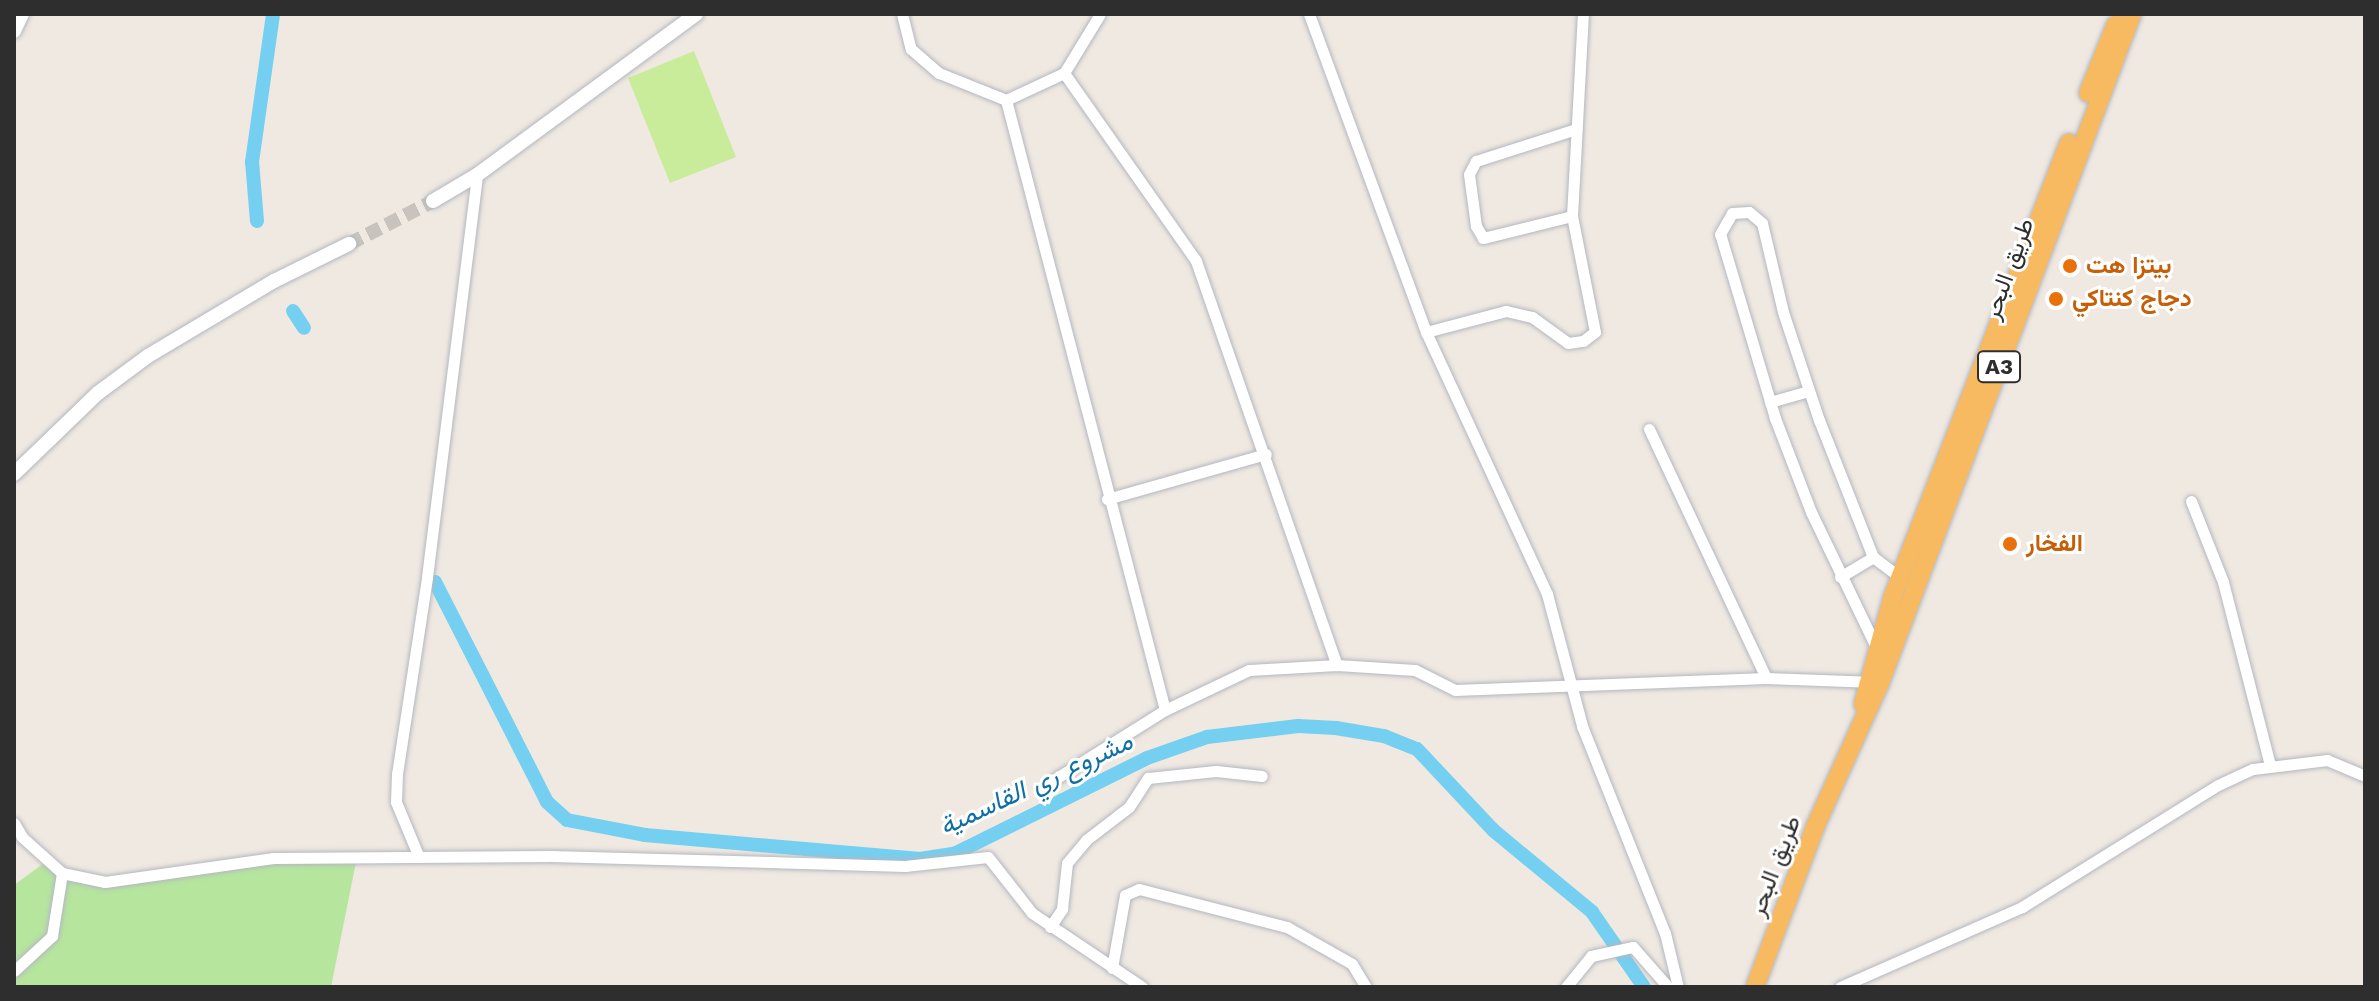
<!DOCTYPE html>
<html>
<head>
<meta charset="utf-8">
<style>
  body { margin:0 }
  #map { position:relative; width:2379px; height:1001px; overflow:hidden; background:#efe9e1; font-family:"Work Sans",Vazirmatn,sans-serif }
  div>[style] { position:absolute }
  .green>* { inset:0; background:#b6e59e }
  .pitch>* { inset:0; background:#c9ec9a }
  .canal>* { height:14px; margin:-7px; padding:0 7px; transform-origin:7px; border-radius:7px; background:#75cff0 }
  .secondary-tunnel>* { height:14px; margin-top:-7px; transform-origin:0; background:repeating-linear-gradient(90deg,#c8c4bd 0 14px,transparent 0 21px) }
  .roads { filter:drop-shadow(0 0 2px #b4b7c1) drop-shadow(0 0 2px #b4b7c1) }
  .minor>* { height:11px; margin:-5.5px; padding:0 5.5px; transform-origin:5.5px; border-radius:5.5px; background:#fff }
  .secondary>* { height:14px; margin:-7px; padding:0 7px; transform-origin:7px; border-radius:7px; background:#fff }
  .trunk>* { height:18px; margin:-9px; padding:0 9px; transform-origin:9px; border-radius:9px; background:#f8ba60 }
  .dots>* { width:22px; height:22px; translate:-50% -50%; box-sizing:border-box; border:4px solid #fff; border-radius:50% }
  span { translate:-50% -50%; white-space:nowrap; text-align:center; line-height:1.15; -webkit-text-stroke:6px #fff; paint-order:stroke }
  .shield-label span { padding:2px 6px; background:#fff; border:2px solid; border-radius:6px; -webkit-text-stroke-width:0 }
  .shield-label { font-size:22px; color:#2e2e2e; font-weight:700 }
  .food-label { font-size:24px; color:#c56008; font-weight:700 }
  .left { translate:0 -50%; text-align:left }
  .street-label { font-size:24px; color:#2e2e2e }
  .water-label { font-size:26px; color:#0d6fa3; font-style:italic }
  .frame { position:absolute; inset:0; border:16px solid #2e2e2e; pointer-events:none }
</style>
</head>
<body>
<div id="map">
  <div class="green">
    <i style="clip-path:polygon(47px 861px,83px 880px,213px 865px,356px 862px,331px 987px,14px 987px,14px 885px)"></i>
  </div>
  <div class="pitch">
    <i style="clip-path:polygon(694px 51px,736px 157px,670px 183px,628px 78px)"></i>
  </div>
  <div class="canal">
    <i style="left:257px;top:221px;width:59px;rotate:-94.8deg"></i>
    <i style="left:252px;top:162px;width:149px;rotate:-81.9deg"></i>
    <i style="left:293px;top:311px;width:20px;rotate:57deg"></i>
    <i style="left:435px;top:582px;width:247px;rotate:63deg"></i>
    <i style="left:547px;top:802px;width:27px;rotate:42deg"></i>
    <i style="left:567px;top:820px;width:79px;rotate:10.9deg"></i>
    <i style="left:645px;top:835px;width:276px;rotate:5deg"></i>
    <i style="left:920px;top:859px;width:36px;rotate:-9deg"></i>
    <i style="left:956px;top:853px;width:213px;rotate:-26.4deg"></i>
    <i style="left:1147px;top:758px;width:64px;rotate:-19.3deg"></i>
    <i style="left:1207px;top:737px;width:92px;rotate:-6.9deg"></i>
    <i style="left:1298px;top:726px;width:38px;rotate:3deg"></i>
    <i style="left:1336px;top:728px;width:49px;rotate:9.5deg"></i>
    <i style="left:1384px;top:736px;width:35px;rotate:22deg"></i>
    <i style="left:1417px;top:749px;width:111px;rotate:46.8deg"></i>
    <i style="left:1493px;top:830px;width:129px;rotate:39.6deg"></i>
    <i style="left:1592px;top:912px;width:91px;rotate:55.3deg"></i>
  </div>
  <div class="secondary-tunnel">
    <i style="left:349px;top:244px;width:94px;rotate:-27.1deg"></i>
  </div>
  <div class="roads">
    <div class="minor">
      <i style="left:902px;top:14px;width:36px;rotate:76deg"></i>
      <i style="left:911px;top:49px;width:37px;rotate:41deg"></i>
      <i style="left:939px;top:73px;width:72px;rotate:21.9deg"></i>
      <i style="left:1006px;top:100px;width:64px;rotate:-25deg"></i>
      <i style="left:1064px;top:73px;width:69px;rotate:-58.6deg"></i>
      <i style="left:1309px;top:14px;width:339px;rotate:69.8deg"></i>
      <i style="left:1426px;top:332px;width:289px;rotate:65.2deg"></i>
      <i style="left:1547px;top:594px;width:137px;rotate:75.1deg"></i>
      <i style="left:1582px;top:726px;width:223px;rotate:68.2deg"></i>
      <i style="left:1665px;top:933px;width:56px;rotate:76.5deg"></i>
      <i style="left:1064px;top:73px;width:230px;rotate:54.9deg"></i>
      <i style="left:1196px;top:261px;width:428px;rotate:70.8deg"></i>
      <i style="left:1006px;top:100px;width:630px;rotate:75.39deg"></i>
      <i style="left:1572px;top:216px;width:92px;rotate:166.1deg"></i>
      <i style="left:1483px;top:238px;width:14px;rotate:-120deg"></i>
      <i style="left:1476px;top:226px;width:52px;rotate:-97.7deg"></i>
      <i style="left:1469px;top:174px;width:15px;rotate:-62deg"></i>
      <i style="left:1476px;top:161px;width:105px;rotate:-17.7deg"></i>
      <i style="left:1426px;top:332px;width:83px;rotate:-14.7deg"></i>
      <i style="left:1506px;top:311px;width:27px;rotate:13deg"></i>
      <i style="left:1532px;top:317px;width:44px;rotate:35.8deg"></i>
      <i style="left:1568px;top:343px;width:15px;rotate:-8deg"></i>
      <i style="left:1583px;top:341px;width:15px;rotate:-37deg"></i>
      <i style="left:1595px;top:332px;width:118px;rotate:-101.2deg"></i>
      <i style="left:1572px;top:216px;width:202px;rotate:-86.9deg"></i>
      <i style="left:1770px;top:402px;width:40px;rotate:-16deg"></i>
      <i style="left:1649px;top:429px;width:275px;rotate:64.8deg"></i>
      <i style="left:1107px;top:499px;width:165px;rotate:-15.8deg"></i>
      <i style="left:2191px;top:501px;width:87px;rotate:68.4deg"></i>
      <i style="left:2223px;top:582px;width:189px;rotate:75.6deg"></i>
      <i style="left:1840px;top:577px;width:39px;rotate:-31deg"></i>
      <i style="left:1877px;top:649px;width:152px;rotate:-115.7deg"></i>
      <i style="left:1811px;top:512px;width:101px;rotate:-111deg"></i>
      <i style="left:1775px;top:418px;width:192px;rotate:-106.6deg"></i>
      <i style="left:1720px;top:234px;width:24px;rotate:-60deg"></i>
      <i style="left:1732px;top:213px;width:17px;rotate:-3deg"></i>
      <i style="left:1749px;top:212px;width:17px;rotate:40deg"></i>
      <i style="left:1762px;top:223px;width:91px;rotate:76.7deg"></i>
      <i style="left:1783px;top:312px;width:114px;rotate:71.6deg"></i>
      <i style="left:1819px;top:420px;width:147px;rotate:68.5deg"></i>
      <i style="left:1873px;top:557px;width:34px;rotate:37deg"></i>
      <i style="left:1055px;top:779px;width:130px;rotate:-32.1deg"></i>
      <i style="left:1165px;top:710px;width:93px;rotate:-25.5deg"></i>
      <i style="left:1249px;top:670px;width:88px;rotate:-3.3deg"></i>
      <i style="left:1337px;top:665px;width:78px;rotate:3.7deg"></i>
      <i style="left:1415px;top:670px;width:45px;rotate:26.6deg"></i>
      <i style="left:1455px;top:690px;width:311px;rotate:-2.2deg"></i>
      <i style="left:1766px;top:678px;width:109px;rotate:2.1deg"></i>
      <i style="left:14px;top:823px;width:16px;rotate:60deg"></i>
      <i style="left:22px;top:837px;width:54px;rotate:42deg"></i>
      <i style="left:62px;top:873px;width:44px;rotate:11.8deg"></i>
      <i style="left:105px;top:882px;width:170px;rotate:-8.1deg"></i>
      <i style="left:273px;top:858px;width:278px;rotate:-0.4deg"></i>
      <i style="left:551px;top:856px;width:354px;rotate:1.6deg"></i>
      <i style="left:905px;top:866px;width:83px;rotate:-6.2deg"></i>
      <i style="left:988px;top:857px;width:71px;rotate:51.8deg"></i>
      <i style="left:1032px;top:913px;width:133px;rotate:33.9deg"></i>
      <i style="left:418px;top:855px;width:57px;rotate:-112.5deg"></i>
      <i style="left:396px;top:802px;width:28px;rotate:-88deg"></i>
      <i style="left:397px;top:774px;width:199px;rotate:-81.3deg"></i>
      <i style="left:427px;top:577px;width:405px;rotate:-82.9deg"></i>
      <i style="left:1050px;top:927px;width:22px;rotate:-56deg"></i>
      <i style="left:1062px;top:909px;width:46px;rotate:-83.8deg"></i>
      <i style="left:1067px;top:863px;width:30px;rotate:-50deg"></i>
      <i style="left:1086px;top:840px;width:54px;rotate:-37.5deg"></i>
      <i style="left:1129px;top:807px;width:35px;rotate:-57deg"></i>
      <i style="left:1148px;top:778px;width:68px;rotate:-5.9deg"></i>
      <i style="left:1216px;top:771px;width:46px;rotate:6.2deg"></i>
      <i style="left:1112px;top:968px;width:74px;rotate:-79.9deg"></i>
      <i style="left:1125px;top:895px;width:15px;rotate:-23deg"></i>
      <i style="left:1139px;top:889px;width:153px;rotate:14.4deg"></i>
      <i style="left:1287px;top:927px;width:75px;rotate:29.6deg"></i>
      <i style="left:1352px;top:964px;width:27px;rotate:59deg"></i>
      <i style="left:14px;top:971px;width:52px;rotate:-42.6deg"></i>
      <i style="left:52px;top:936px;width:64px;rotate:-81deg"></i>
      <i style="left:1566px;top:987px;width:40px;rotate:-51deg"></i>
      <i style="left:1591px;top:956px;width:43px;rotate:-12.1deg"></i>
      <i style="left:1633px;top:947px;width:53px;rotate:48.8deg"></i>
      <i style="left:1840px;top:987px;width:199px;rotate:-23.7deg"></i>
      <i style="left:2022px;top:907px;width:231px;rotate:-31.9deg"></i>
      <i style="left:2218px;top:785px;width:38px;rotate:-25deg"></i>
      <i style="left:2253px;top:769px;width:75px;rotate:-6.9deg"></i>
      <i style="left:2327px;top:760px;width:41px;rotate:22.8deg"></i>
    </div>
    <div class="secondary">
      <i style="left:14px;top:31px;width:19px;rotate:-65deg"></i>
      <i style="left:433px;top:201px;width:51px;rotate:-30.6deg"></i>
      <i style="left:477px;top:175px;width:272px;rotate:-36.3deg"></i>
      <i style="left:14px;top:474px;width:117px;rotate:-44deg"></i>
      <i style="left:98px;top:393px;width:62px;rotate:-36.5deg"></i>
      <i style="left:148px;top:356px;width:147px;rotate:-30.8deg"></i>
      <i style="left:274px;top:281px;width:84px;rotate:-26.3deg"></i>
    </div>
    <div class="trunk">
      <i style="left:2088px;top:93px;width:74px;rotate:-67.9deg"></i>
      <i style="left:1863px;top:704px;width:112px;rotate:-74.5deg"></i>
      <i style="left:1893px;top:596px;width:486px;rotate:-68.8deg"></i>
      <i style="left:1755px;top:987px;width:171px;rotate:-69.4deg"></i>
      <i style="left:1815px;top:827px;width:158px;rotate:-65.7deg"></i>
      <i style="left:1880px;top:683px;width:715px;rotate:-69.36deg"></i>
    </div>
  </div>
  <div class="dots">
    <i style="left:2070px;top:266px;background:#e8710a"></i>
    <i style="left:2056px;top:299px;background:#e8710a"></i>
    <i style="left:2010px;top:544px;background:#e8710a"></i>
  </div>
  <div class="shield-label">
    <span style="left:1999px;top:367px">A3</span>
  </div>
  <div class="food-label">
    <span class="left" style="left:2086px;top:266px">بيتزا هت</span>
    <span class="left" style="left:2072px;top:299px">دجاج كنتاكي</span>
    <span class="left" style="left:2026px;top:544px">الفخار</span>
  </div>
  <div class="street-label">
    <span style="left:2009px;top:269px;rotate:-70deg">طريق البحر</span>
    <span style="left:1775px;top:866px;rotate:-69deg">طريق البحر</span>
  </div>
  <div class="water-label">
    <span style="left:1036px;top:784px;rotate:-25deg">مشروع ري القاسمية</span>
  </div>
  <div class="frame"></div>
</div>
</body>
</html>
